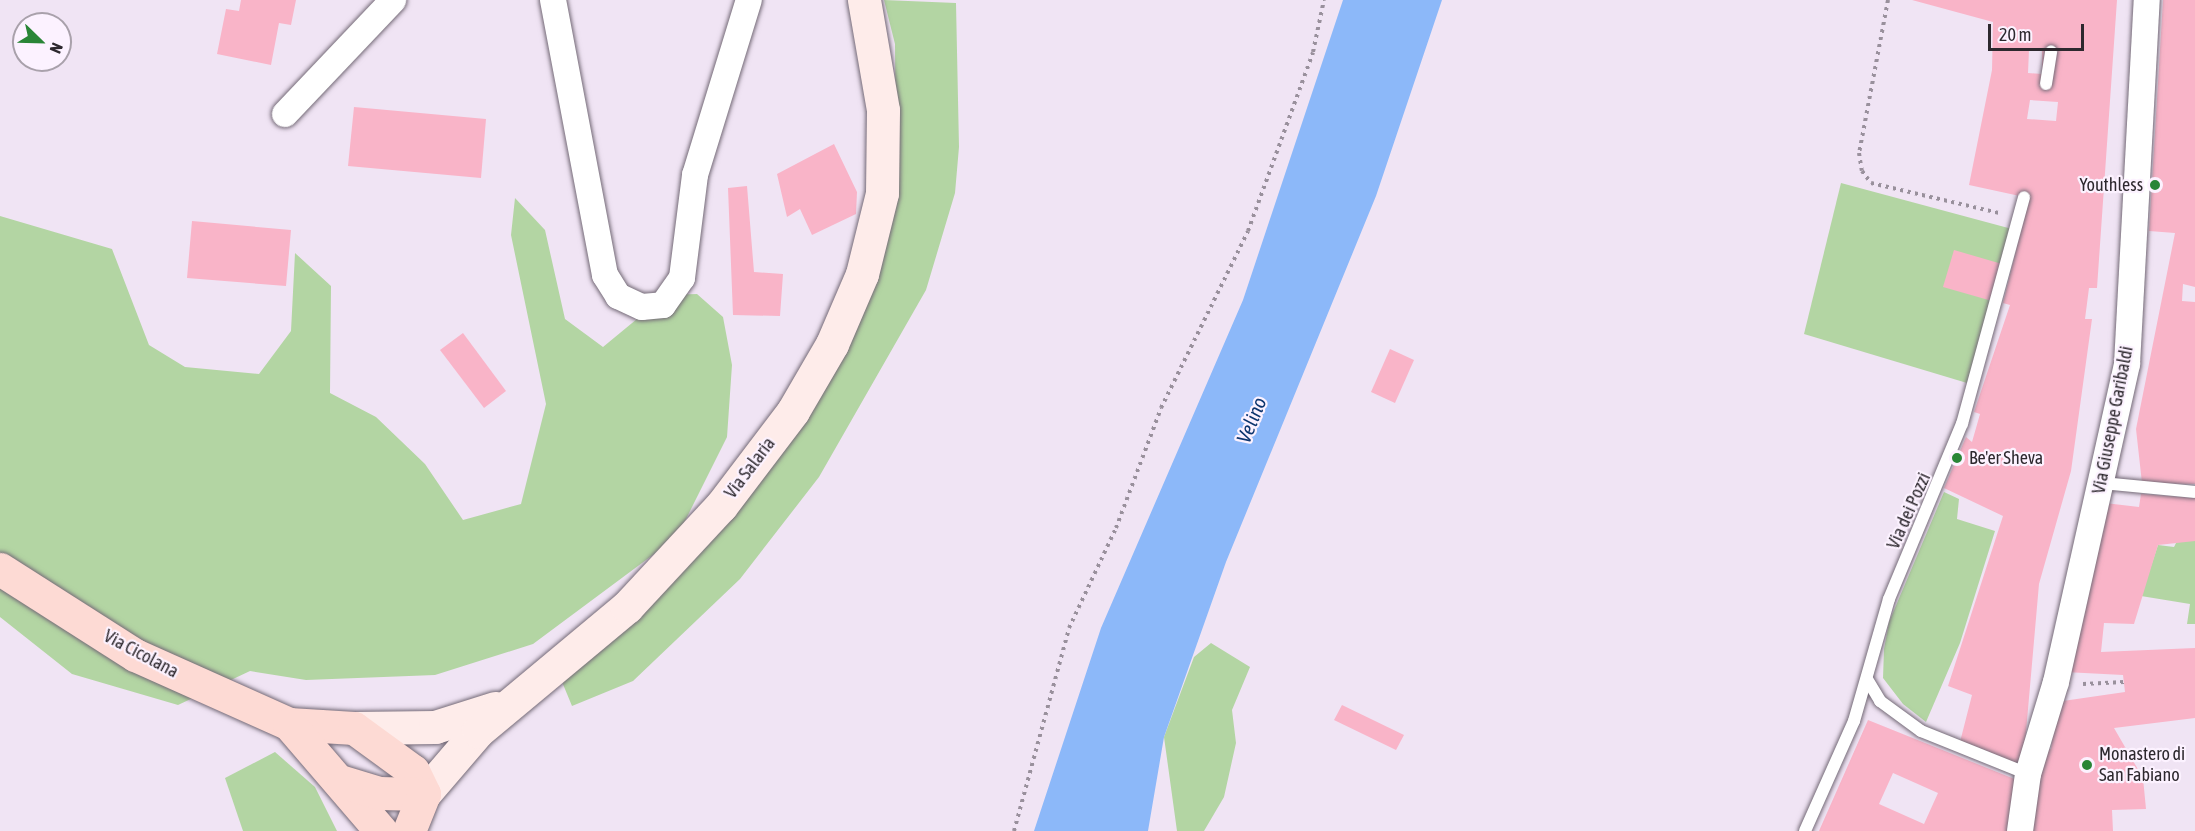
<!DOCTYPE html>
<html>
<head>
<meta charset="utf-8">
<style>
  body { margin:0 }
  #map { position:relative; width:2195px; height:831px; overflow:hidden; background:#f0e4f4; font-family:"Asap Condensed",sans-serif }
  div>[style] { position:absolute }
  .green>* { inset:0; background:#b3d5a3 }
  .water>* { inset:0; background:#8cb8f9 }
  .building>* { inset:0; background:#f9b4c8 }
  .path>* { height:4px; margin-top:-2px; transform-origin:0; background:repeating-linear-gradient(90deg,#99909c 0 3px,transparent 0 7.5px) }
  .roads { filter:drop-shadow(0 0 2px #746a77) drop-shadow(0 0 2px #746a77) }
  .lane>* { height:12px; margin:-6px; padding:0 6px; transform-origin:6px; border-radius:6px; background:#fff }
  .street>* { height:26px; margin:-13px; padding:0 13px; transform-origin:13px; border-radius:13px; background:#fff }
  .secondary>* { height:33px; margin:-16.5px; padding:0 16.5px; transform-origin:16.5px; border-radius:16.5px; background:#feecea }
  .primary>* { height:33px; margin:-16.5px; padding:0 16.5px; transform-origin:16.5px; border-radius:16.5px; background:#fddad4 }
  .dots>* { width:16px; height:16px; translate:-50% -50%; box-sizing:border-box; border:3px solid #fcf2ff; border-radius:50% }
  span { translate:-50% -50%; white-space:nowrap; text-align:center; line-height:1.15; -webkit-text-stroke:4.5px #fcf2ff; paint-order:stroke }
  .poi-label { font-size:18px; color:#2d282e }
  .right { translate:-100% -50%; text-align:right }
  .left { translate:0 -50%; text-align:left }
  .street-label { font-size:18px; color:#2d282e }
  .water-label { font-size:20px; color:#0d366f; font-style:italic }
  .north { position:absolute; left:12px; top:12px; width:60px; height:60px; box-sizing:border-box; background:#fcf2ff; border:2px solid #a9a1ab; border-radius:50%; rotate:113deg; font-size:16px; font-weight:700; line-height:24px; text-align:center; color:#2d282e }
  .north::after { content:''; display:block; margin:auto; width:21px; height:27px; background:#298536; clip-path:polygon(50% 0,100% 100%,50% 72%,0 100%) }
  .scale { position:absolute; left:1988px; top:24px; width:96px; height:27px; box-sizing:border-box; border:3px solid #2d282e; border-top:0; padding-left:8px; font-size:18px; line-height:21px; white-space:nowrap; color:#2d282e; -webkit-text-stroke:4px #fcf2ff; paint-order:stroke }
</style>
</head>
<body>
<div id="map">
  <div class="green">
    <i style="clip-path:polygon(884px 0,956px 3px,959px 147px,955px 193px,926px 290px,819px 477px,740px 579px,633px 681px,572px 706px,560px 677px,644px 607px,745px 502px,802px 424px,896px 190px,895px 44px)"></i>
    <i style="clip-path:polygon(1841px 183px,2012px 229px,1967px 383px,1804px 334px)"></i>
    <i style="clip-path:polygon(515px 198px,545px 230px,565px 319px,603px 347px,666px 295px,697px 294px,723px 317px,732px 365px,727px 437px,677px 537px,533px 644px,435px 675px,306px 680px,250px 671px,178px 705px,72px 674px,0 617px,0 216px,112px 249px,149px 345px,185px 367px,259px 374px,291px 331px,295px 253px,331px 286px,330px 393px,376px 417px,425px 464px,463px 520px,521px 504px,546px 404px,511px 235px)"></i>
    <i style="clip-path:polygon(1944px 492px,1959px 499px,1957px 519px,1995px 531px,1960px 643px,1926px 722px,1903px 704px,1883px 678px,1884px 649px,1889px 622px)"></i>
    <i style="clip-path:polygon(2177px 541px,2195px 541px,2195px 624px,2187px 624px,2190px 604px,2141px 596px,2158px 545px,2174px 547px)"></i>
    <i style="clip-path:polygon(1211px 643px,1250px 667px,1232px 710px,1236px 743px,1224px 797px,1204px 831px,1177px 831px,1164px 737px,1194px 657px)"></i>
    <i style="clip-path:polygon(275px 752px,315px 787px,337px 831px,243px 831px,225px 778px)"></i>
  </div>
  <div class="water">
    <i style="clip-path:polygon(1343px 0,1442px 0,1376px 196px,1226px 562px,1164px 737px,1148px 831px,1034px 831px,1101px 628px,1243px 300px)"></i>
  </div>
  <div class="building">
    <i style="clip-path:polygon(241px 0,296px 0,291px 25px,279px 23px,271px 65px,217px 54px,226px 9px,239px 11px)"></i>
    <i style="clip-path:polygon(evenodd,1912px 0,2117px 0,2097px 288px,2089px 288px,2085px 319px,2092px 319px,2071px 471px,2039px 584px,2023px 766px,1960px 742px,1972px 695px,1948px 686px,2003px 516px,1944px 488px,1966px 437px,1972px 442px,1980px 414px,1974px 412px,2010px 305px,2003px 303px,2029px 198px,1969px 185px,1992px 70px,1993px 22px,1912px 0,2042px 49px,2042px 74px,2028px 73px,2029px 50px,2042px 49px,1912px 0,2030px 100px,2058px 102px,2056px 121px,2027px 119px,2030px 100px)"></i>
    <i style="clip-path:polygon(2163px 0,2195px 0,2195px 287px,2183px 284px,2182px 301px,2195px 302px,2195px 484px,2142px 483px,2136px 429px,2175px 233px,2149px 231px)"></i>
    <i style="clip-path:polygon(354px 107px,486px 119px,481px 178px,348px 166px)"></i>
    <i style="clip-path:polygon(834px 144px,857px 192px,856px 214px,812px 235px,800px 209px,787px 217px,777px 174px)"></i>
    <i style="clip-path:polygon(747px 186px,754px 272px,783px 274px,780px 316px,733px 315px,728px 188px)"></i>
    <i style="clip-path:polygon(192px 221px,291px 230px,286px 286px,187px 278px)"></i>
    <i style="clip-path:polygon(1954px 250px,2002px 264px,1992px 301px,1943px 287px)"></i>
    <i style="clip-path:polygon(463px 333px,506px 391px,484px 408px,440px 350px)"></i>
    <i style="clip-path:polygon(1390px 349px,1414px 360px,1395px 403px,1371px 392px)"></i>
    <i style="clip-path:polygon(2141px 494px,2195px 498px,2195px 541px,2158px 545px,2134px 624px,2104px 623px,2101px 652px,2195px 648px,2195px 718px,2114px 728px,2143px 778px,2146px 809px,2112px 810px,2113px 831px,2028px 831px,2041px 752px,2051px 749px,2056px 702px,2125px 692px,2123px 675px,2065px 672px,2105px 503px,2139px 507px)"></i>
    <i style="clip-path:polygon(1342px 705px,1404px 735px,1396px 750px,1334px 720px)"></i>
    <i style="clip-path:polygon(evenodd,1868px 720px,2022px 782px,2013px 831px,1819px 831px,1868px 720px,1893px 773px,1938px 793px,1924px 824px,1879px 804px,1893px 773px)"></i>
  </div>
  <div class="path">
    <i style="left:1888px;top:0;width:156px;rotate:100.7deg"></i>
    <i style="left:1859px;top:153px;width:18px;rotate:81deg"></i>
    <i style="left:1862px;top:171px;width:15px;rotate:53deg"></i>
    <i style="left:1871px;top:183px;width:131px;rotate:13.2deg"></i>
    <i style="left:2083px;top:684px;width:41px;rotate:-2.8deg"></i>
    <i style="left:1014px;top:831px;width:210px;rotate:-74.8deg"></i>
    <i style="left:1069px;top:628px;width:110px;rotate:-64.8deg"></i>
    <i style="left:1116px;top:528px;width:128px;rotate:-69.4deg"></i>
    <i style="left:1161px;top:408px;width:197px;rotate:-63.8deg"></i>
    <i style="left:1248px;top:231px;width:190px;rotate:-70deg"></i>
    <i style="left:1313px;top:52px;width:53px;rotate:-78.1deg"></i>
  </div>
  <div class="roads">
    <div class="lane">
      <i style="left:2046px;top:84px;width:33px;rotate:-81deg"></i>
      <i style="left:2103px;top:483px;width:92px;rotate:5.6deg"></i>
      <i style="left:1867px;top:679px;width:26px;rotate:59deg"></i>
      <i style="left:1880px;top:701px;width:51px;rotate:36.2deg"></i>
      <i style="left:1921px;top:731px;width:115px;rotate:21.9deg"></i>
      <i style="left:1805px;top:831px;width:120px;rotate:-66deg"></i>
      <i style="left:1854px;top:721px;width:127px;rotate:-74deg"></i>
      <i style="left:1889px;top:599px;width:190px;rotate:-67.4deg"></i>
      <i style="left:1962px;top:424px;width:235px;rotate:-74.7deg"></i>
    </div>
    <div class="street">
      <i style="left:553px;top:0;width:280px;rotate:79.3deg"></i>
      <i style="left:605px;top:275px;width:25px;rotate:58deg"></i>
      <i style="left:618px;top:296px;width:26px;rotate:25deg"></i>
      <i style="left:642px;top:307px;width:21px;rotate:-5deg"></i>
      <i style="left:663px;top:305px;width:33px;rotate:-55deg"></i>
      <i style="left:682px;top:278px;width:104px;rotate:-82.8deg"></i>
      <i style="left:695px;top:175px;width:183px;rotate:-72.9deg"></i>
      <i style="left:285px;top:114px;width:157px;rotate:-46.5deg"></i>
      <i style="left:2020px;top:831px;width:58px;rotate:-82deg"></i>
      <i style="left:2028px;top:774px;width:96px;rotate:-73.1deg"></i>
      <i style="left:2056px;top:682px;width:326px;rotate:-77.4deg"></i>
      <i style="left:2127px;top:364px;width:365px;rotate:-86.9deg"></i>
    </div>
    <div class="secondary">
      <i style="left:354px;top:728px;width:81px;rotate:-0.7deg"></i>
      <i style="left:435px;top:727px;width:63px;rotate:-17.6deg"></i>
      <i style="left:424px;top:794px;width:83px;rotate:-49.4deg"></i>
      <i style="left:478px;top:731px;width:194px;rotate:-39.8deg"></i>
      <i style="left:627px;top:607px;width:138px;rotate:-47.1deg"></i>
      <i style="left:721px;top:506px;width:119px;rotate:-52.8deg"></i>
      <i style="left:793px;top:411px;width:78px;rotate:-59.8deg"></i>
      <i style="left:832px;top:344px;width:76px;rotate:-66.8deg"></i>
      <i style="left:862px;top:274px;width:83px;rotate:-76.1deg"></i>
      <i style="left:882px;top:193px;width:83px;rotate:-89.3deg"></i>
      <i style="left:883px;top:110px;width:112px;rotate:-99.8deg"></i>
    </div>
    <div class="primary">
      <i style="left:0;top:569px;width:160px;rotate:32.5deg"></i>
      <i style="left:135px;top:655px;width:169px;rotate:24.1deg"></i>
      <i style="left:289px;top:724px;width:65px;rotate:3.5deg"></i>
      <i style="left:354px;top:728px;width:73px;rotate:36.1deg"></i>
      <i style="left:413px;top:771px;width:25px;rotate:64deg"></i>
      <i style="left:289px;top:724px;width:141px;rotate:49.3deg"></i>
      <i style="left:343px;top:782px;width:37px;rotate:17deg"></i>
      <i style="left:378px;top:793px;width:46px;rotate:1.2deg"></i>
      <i style="left:409px;top:831px;width:40px;rotate:-68deg"></i>
    </div>
  </div>
  <div class="dots">
    <i style="left:2155px;top:185px;background:#298536"></i>
    <i style="left:1957px;top:458px;background:#298536"></i>
    <i style="left:2087px;top:765px;background:#298536"></i>
  </div>
  <div class="poi-label">
    <span class="right" style="left:2143px;top:185px">Youthless</span>
    <span class="left" style="left:1969px;top:458px">Be'er Sheva</span>
    <span class="left" style="left:2099px;top:765px">Monastero di<br>San Fabiano</span>
  </div>
  <div class="street-label">
    <span style="left:2113px;top:420px;rotate:-79deg">Via Giuseppe Garibaldi</span>
    <span style="left:750px;top:468px;rotate:-53deg">Via Salaria</span>
    <span style="left:1909px;top:511px;rotate:-66deg">Via dei Pozzi</span>
    <span style="left:141px;top:654px;rotate:28deg">Via Cicolana</span>
  </div>
  <div class="water-label">
    <span style="left:1251px;top:420px;rotate:-68deg">Velino</span>
  </div>
  <div class="north">N</div>
  <div class="scale">20 m</div>
</div>
</body>
</html>
